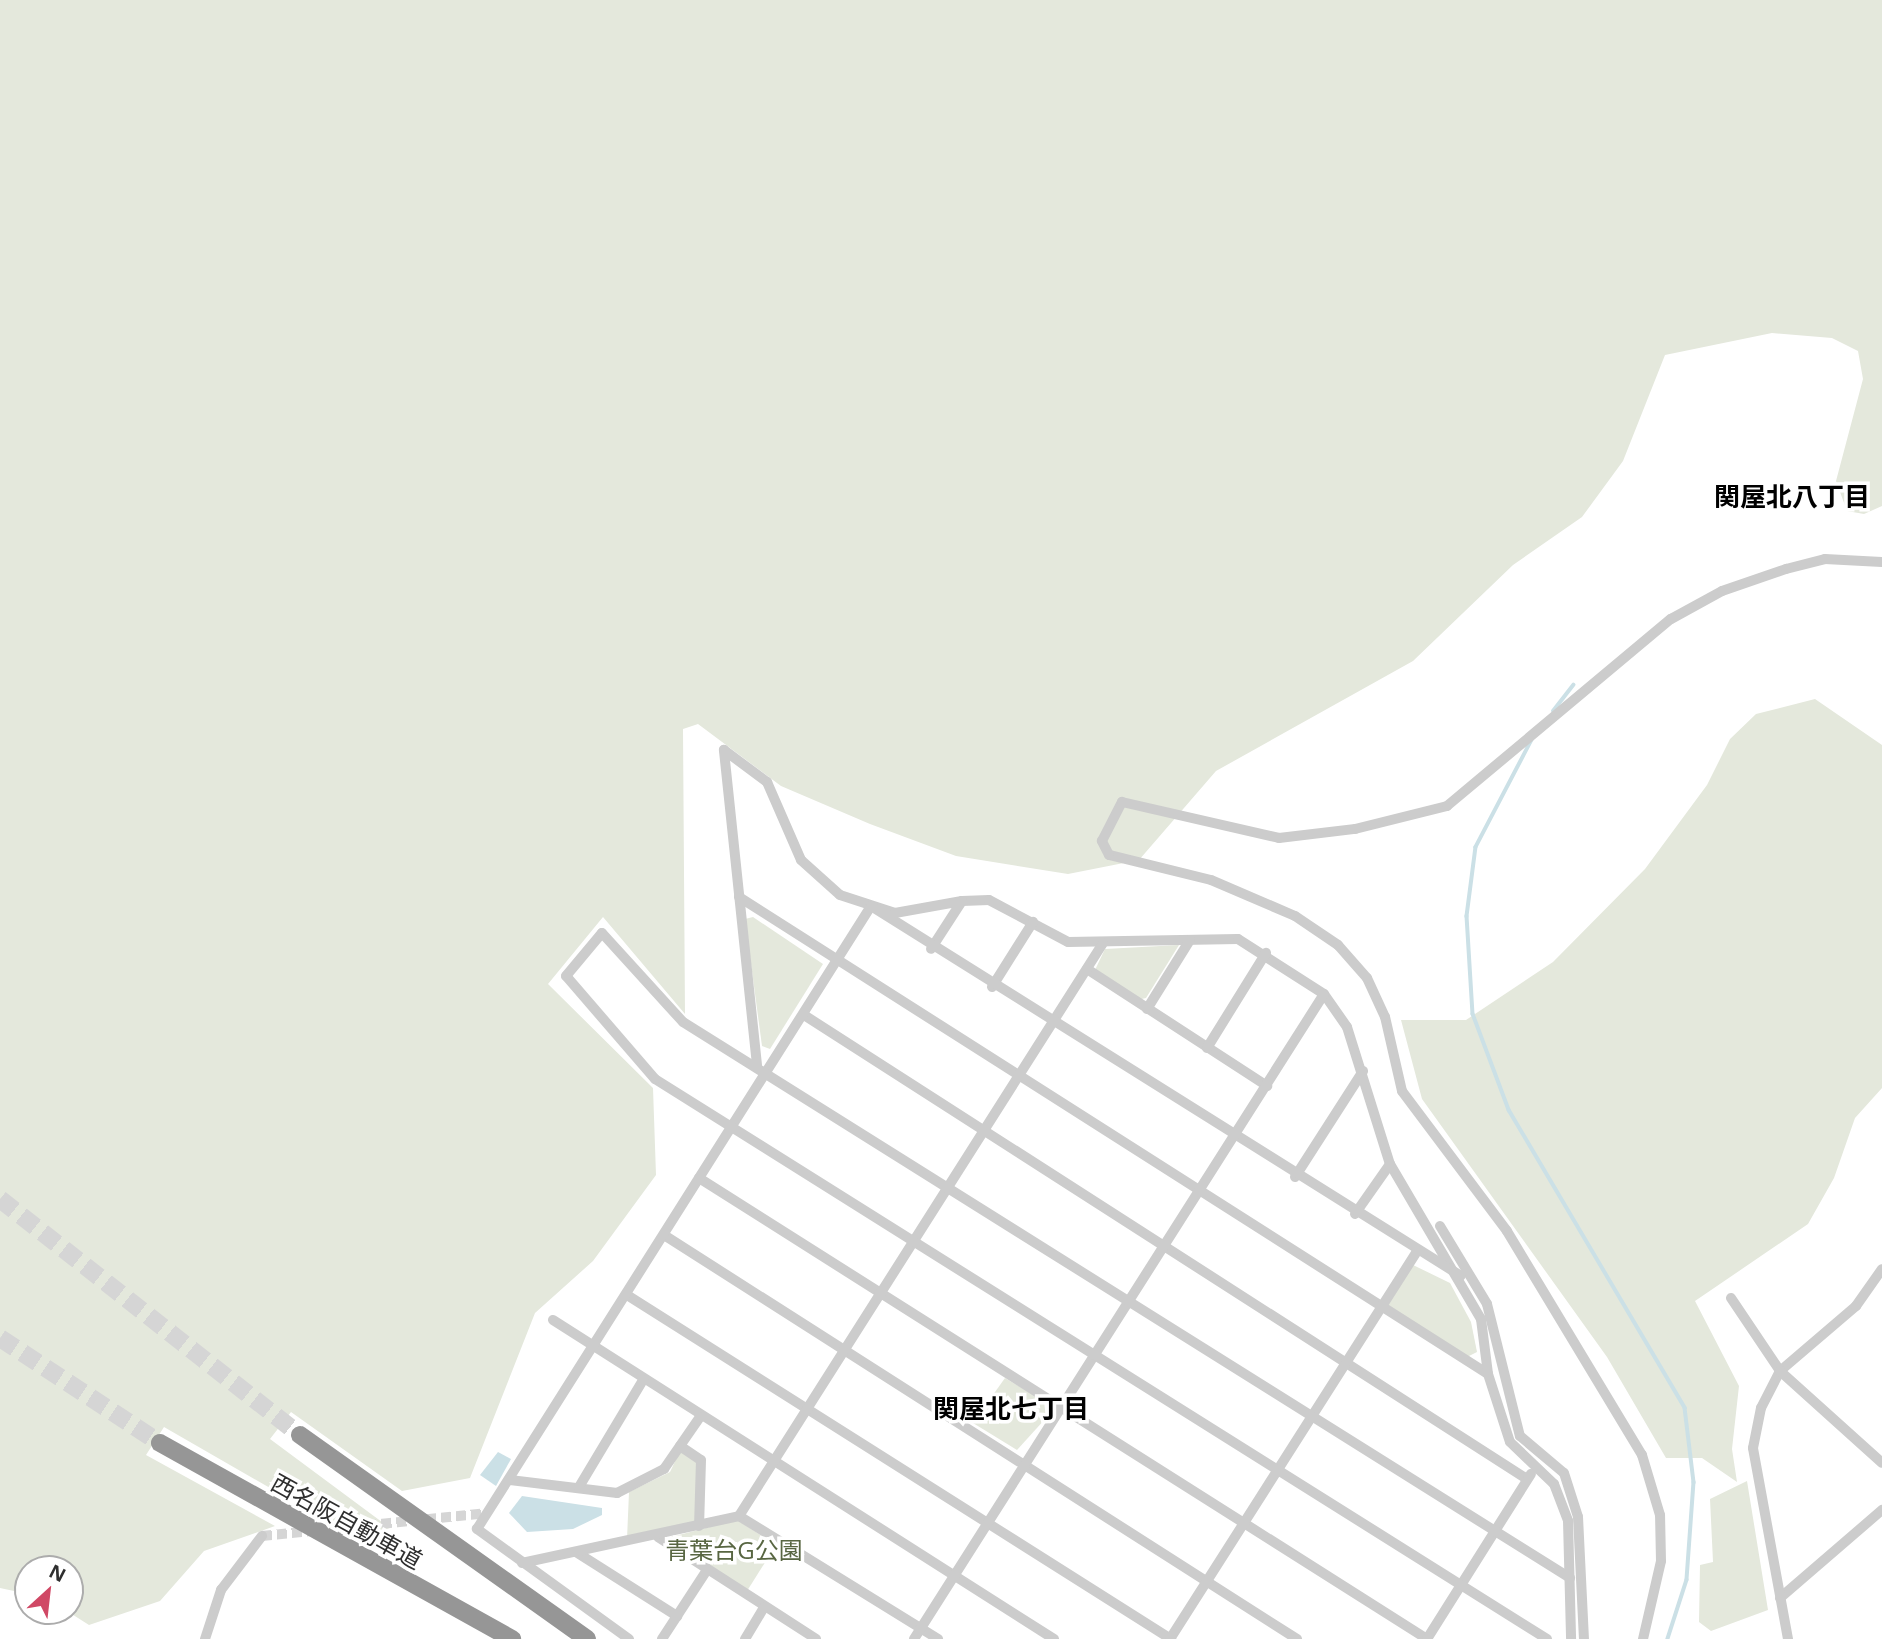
<!DOCTYPE html>
<html>
<head>
<meta charset="utf-8">
<style>
  body { margin:0 }
  #map { position:relative; width:1882px; height:1639px; overflow:hidden; background:#fff; font-family:"Open Sans","Noto Sans JP",sans-serif }
  div>[style] { position:absolute }
  .green>* { inset:0; background:#e4e8dc }
  .water>* { inset:0; background:#cbe0e6 }
  .stream>* { height:3.5px; margin:-1.75px; padding:0 1.75px; transform-origin:1.75px; border-radius:1.75px; background:#cbe0e6 }
  .minor-tunnel>* { height:10px; margin-top:-5px; transform-origin:0; background:repeating-linear-gradient(90deg,#d5d5d5 0 10px,transparent 0 15px) }
  .motorway-tunnel>* { height:18px; margin-top:-9px; transform-origin:0; background:repeating-linear-gradient(90deg,#d5d5d5 0 18px,transparent 0 27px) }
  .minor>* { height:10px; margin:-5px; padding:0 5px; transform-origin:5px; border-radius:5px; background:#ccc }
  .motorway>* { height:18px; margin:-9px; padding:0 9px; transform-origin:9px; border-radius:9px; background:#969696 }
  span { translate:-50% -50%; white-space:nowrap; text-align:center; line-height:1.15; -webkit-text-stroke:7px #fff; paint-order:stroke }
  .street-label { font-size:24px; color:#2f2f2f }
  .park-label { font-size:24px; color:#586642 }
  .neighbourhood-label { font-size:26px; color:#000; font-weight:700 }
  .north { position:absolute; left:14px; top:1555px; width:70px; height:70px; box-sizing:border-box; background:#fff; border:2px solid #acacac; border-radius:50%; rotate:27deg; font-size:19px; font-weight:700; line-height:28px; text-align:center; color:#2f2f2f }
  .north::after { content:''; display:block; margin:auto; width:24px; height:32px; background:#d04865; clip-path:polygon(50% 0,100% 100%,50% 72%,0 100%) }
</style>
</head>
<body>
<div id="map">
  <div class="green">
    <i style="clip-path:polygon(0 0,1882px 0,1882px 506px,1864px 514px,1847px 511px,1836px 481px,1863px 379px,1858px 351px,1832px 338px,1772px 333px,1665px 355px,1623px 461px,1582px 517px,1513px 565px,1413px 661px,1216px 771px,1139px 860px,1068px 874px,956px 856px,870px 824px,781px 786px,698px 724px,683px 729px,685px 1014px,603px 917px,548px 984px,653px 1088px,656px 1175px,593px 1261px,535px 1313px,470px 1478px,402px 1491px,291px 1412px,270px 1439px,390px 1528px,357px 1538px,164px 1427px,146px 1455px,275px 1526px,204px 1551px,160px 1601px,89px 1625px,67px 1611px,70px 1569px,28px 1569px,28px 1594px,0 1588px)"></i>
    <i style="clip-path:polygon(1815px 699px,1882px 745px,1882px 1088px,1855px 1118px,1834px 1178px,1808px 1224px,1695px 1301px,1739px 1386px,1732px 1449px,1737px 1482px,1702px 1458px,1666px 1458px,1607px 1357px,1422px 1099px,1401px 1020px,1466px 1020px,1553px 962px,1645px 869px,1707px 785px,1730px 739px,1756px 714px)"></i>
    <i style="clip-path:polygon(753px 917px,823px 964px,770px 1049px,762px 1046px,745px 919px)"></i>
    <i style="clip-path:polygon(1179px 945px,1146px 998px,1137px 1000px,1095px 970px,1105px 949px)"></i>
    <i style="clip-path:polygon(1411px 1264px,1450px 1283px,1471px 1322px,1477px 1352px,1467px 1357px,1386px 1304px)"></i>
    <i style="clip-path:polygon(1005px 1378px,1044px 1401px,1046px 1418px,1017px 1450px,973px 1423px)"></i>
    <i style="clip-path:polygon(680px 1451px,697px 1463px,695px 1524px,627px 1539px,629px 1492px,670px 1472px)"></i>
    <i style="clip-path:polygon(1747px 1481px,1768px 1610px,1711px 1631px,1699px 1622px,1700px 1565px,1713px 1562px,1710px 1499px)"></i>
    <i style="clip-path:polygon(737px 1520px,776px 1545px,747px 1591px,667px 1538px)"></i>
  </div>
  <div class="water">
    <i style="clip-path:polygon(498px 1452px,511px 1459px,496px 1486px,480px 1475px)"></i>
    <i style="clip-path:polygon(522px 1496px,602px 1508px,602px 1515px,573px 1529px,527px 1532px,509px 1513px)"></i>
  </div>
  <div class="stream">
    <i style="left:1553px;top:711px;width:33px;rotate:-52deg"></i>
    <i style="left:1532px;top:740px;width:121px;rotate:117.6deg"></i>
    <i style="left:1476px;top:847px;width:70px;rotate:97.4deg"></i>
    <i style="left:1467px;top:916px;width:98px;rotate:86.5deg"></i>
    <i style="left:1473px;top:1014px;width:103px;rotate:69.4deg"></i>
    <i style="left:1509px;top:1110px;width:346px;rotate:59.4deg"></i>
    <i style="left:1685px;top:1408px;width:75px;rotate:83.1deg"></i>
    <i style="left:1694px;top:1482px;width:98px;rotate:94.1deg"></i>
    <i style="left:1687px;top:1580px;width:62px;rotate:107.9deg"></i>
  </div>
  <div class="minor-tunnel">
    <i style="left:262px;top:1536px;width:227px;rotate:-5.8deg"></i>
  </div>
  <div class="motorway-tunnel">
    <i style="left:0;top:1199px;width:382px;rotate:38.2deg"></i>
    <i style="left:0;top:1338px;width:191px;rotate:33.3deg"></i>
  </div>
  <div class="minor">
    <i style="left:739px;top:897px;width:888px;rotate:32.49deg"></i>
    <i style="left:962px;top:901px;width:27px;rotate:-2deg"></i>
    <i style="left:989px;top:900px;width:89px;rotate:28deg"></i>
    <i style="left:1068px;top:942px;width:170px;rotate:-1deg"></i>
    <i style="left:1238px;top:939px;width:102px;rotate:32.6deg"></i>
    <i style="left:1324px;top:994px;width:40px;rotate:55.1deg"></i>
    <i style="left:1347px;top:1027px;width:144px;rotate:72.6deg"></i>
    <i style="left:1390px;top:1164px;width:180px;rotate:59.6deg"></i>
    <i style="left:1481px;top:1319px;width:55px;rotate:82.7deg"></i>
    <i style="left:1488px;top:1374px;width:71px;rotate:72.1deg"></i>
    <i style="left:1510px;top:1442px;width:61px;rotate:43.7deg"></i>
    <i style="left:1554px;top:1484px;width:40px;rotate:69deg"></i>
    <i style="left:1568px;top:1521px;width:118px;rotate:88.5deg"></i>
    <i style="left:1087px;top:969px;width:215px;rotate:33deg"></i>
    <i style="left:992px;top:987px;width:77px;rotate:-57.8deg"></i>
    <i style="left:1147px;top:1009px;width:81px;rotate:-58.1deg"></i>
    <i style="left:804px;top:1015px;width:859px;rotate:32.69deg"></i>
    <i style="left:1207px;top:1048px;width:112px;rotate:-58.2deg"></i>
    <i style="left:757px;top:1065px;width:317px;rotate:-96deg"></i>
    <i style="left:724px;top:750px;width:54px;rotate:36.7deg"></i>
    <i style="left:767px;top:782px;width:85px;rotate:66.4deg"></i>
    <i style="left:801px;top:860px;width:52px;rotate:41.9deg"></i>
    <i style="left:840px;top:895px;width:58px;rotate:18.1deg"></i>
    <i style="left:895px;top:913px;width:68px;rotate:-10.2deg"></i>
    <i style="left:962px;top:901px;width:57px;rotate:122.9deg"></i>
    <i style="left:1295px;top:1177px;width:126px;rotate:-57.3deg"></i>
    <i style="left:699px;top:1178px;width:862px;rotate:32.34deg"></i>
    <i style="left:1355px;top:1214px;width:61px;rotate:-55deg"></i>
    <i style="left:1440px;top:1226px;width:91px;rotate:58.9deg"></i>
    <i style="left:1487px;top:1304px;width:136px;rotate:76deg"></i>
    <i style="left:1520px;top:1436px;width:57px;rotate:40.1deg"></i>
    <i style="left:1564px;top:1473px;width:46px;rotate:72.3deg"></i>
    <i style="left:1578px;top:1517px;width:122px;rotate:87.2deg"></i>
    <i style="left:664px;top:1235px;width:751px;rotate:32.55deg"></i>
    <i style="left:627px;top:1295px;width:644px;rotate:32.31deg"></i>
    <i style="left:1731px;top:1298px;width:88px;rotate:56.1deg"></i>
    <i style="left:1780px;top:1371px;width:100px;rotate:-40.5deg"></i>
    <i style="left:1856px;top:1306px;width:45px;rotate:-54.9deg"></i>
    <i style="left:553px;top:1320px;width:594px;rotate:32.49deg"></i>
    <i style="left:680px;top:1446px;width:25px;rotate:34deg"></i>
    <i style="left:701px;top:1460px;width:66px;rotate:91.7deg"></i>
    <i style="left:510px;top:1480px;width:108px;rotate:6.9deg"></i>
    <i style="left:617px;top:1493px;width:53px;rotate:-27.1deg"></i>
    <i style="left:664px;top:1469px;width:63px;rotate:-55.3deg"></i>
    <i style="left:579px;top:1487px;width:125px;rotate:-59.1deg"></i>
    <i style="left:739px;top:1516px;width:234px;rotate:31.7deg"></i>
    <i style="left:658px;top:1537px;width:188px;rotate:32.8deg"></i>
    <i style="left:576px;top:1552px;width:120px;rotate:32.4deg"></i>
    <i style="left:522px;top:1563px;width:222px;rotate:-12.2deg"></i>
    <i style="left:739px;top:1516px;width:679px;rotate:-57.57deg"></i>
    <i style="left:1780px;top:1598px;width:135px;rotate:-40.8deg"></i>
    <i style="left:205px;top:1639px;width:52px;rotate:-71.9deg"></i>
    <i style="left:221px;top:1590px;width:68px;rotate:-52.8deg"></i>
    <i style="left:629px;top:1639px;width:188px;rotate:-144.1deg"></i>
    <i style="left:477px;top:1529px;width:737px;rotate:-57.69deg"></i>
    <i style="left:871px;top:906px;width:696px;rotate:32.09deg"></i>
    <i style="left:662px;top:1639px;width:82px;rotate:-56.9deg"></i>
    <i style="left:745px;top:1639px;width:37px;rotate:-59deg"></i>
    <i style="left:914px;top:1639px;width:764px;rotate:-57.56deg"></i>
    <i style="left:1170px;top:1639px;width:460px;rotate:-57.5deg"></i>
    <i style="left:1427px;top:1639px;width:195px;rotate:-57.8deg"></i>
    <i style="left:1547px;top:1639px;width:1053px;rotate:-147.88deg"></i>
    <i style="left:655px;top:1079px;width:136px;rotate:-130.8deg"></i>
    <i style="left:566px;top:976px;width:56px;rotate:-50.1deg"></i>
    <i style="left:602px;top:933px;width:120px;rotate:47.7deg"></i>
    <i style="left:683px;top:1022px;width:1047px;rotate:32.08deg"></i>
    <i style="left:1643px;top:1639px;width:80px;rotate:-77deg"></i>
    <i style="left:1661px;top:1561px;width:46px;rotate:-91.2deg"></i>
    <i style="left:1660px;top:1515px;width:63px;rotate:-106.7deg"></i>
    <i style="left:1642px;top:1455px;width:262px;rotate:-121.1deg"></i>
    <i style="left:1507px;top:1231px;width:175px;rotate:-126.9deg"></i>
    <i style="left:1402px;top:1091px;width:76px;rotate:-102.9deg"></i>
    <i style="left:1385px;top:1017px;width:43px;rotate:-114.8deg"></i>
    <i style="left:1367px;top:978px;width:44px;rotate:-131.3deg"></i>
    <i style="left:1338px;top:945px;width:52px;rotate:-146deg"></i>
    <i style="left:1295px;top:916px;width:91px;rotate:-156.8deg"></i>
    <i style="left:1211px;top:880px;width:105px;rotate:-166.2deg"></i>
    <i style="left:1109px;top:855px;width:16px;rotate:-117deg"></i>
    <i style="left:1102px;top:841px;width:44px;rotate:-62.9deg"></i>
    <i style="left:1122px;top:802px;width:161px;rotate:12.9deg"></i>
    <i style="left:1279px;top:838px;width:77px;rotate:-6.8deg"></i>
    <i style="left:1355px;top:829px;width:95px;rotate:-14deg"></i>
    <i style="left:1447px;top:806px;width:292px;rotate:-39.9deg"></i>
    <i style="left:1671px;top:619px;width:58px;rotate:-28.8deg"></i>
    <i style="left:1722px;top:591px;width:68px;rotate:-19deg"></i>
    <i style="left:1786px;top:569px;width:40px;rotate:-14.4deg"></i>
    <i style="left:1825px;top:559px;width:57px;rotate:3deg"></i>
    <i style="left:1788px;top:1639px;width:194px;rotate:-100.4deg"></i>
    <i style="left:1753px;top:1448px;width:41px;rotate:-78.7deg"></i>
    <i style="left:1761px;top:1408px;width:42px;rotate:-62.8deg"></i>
    <i style="left:1780px;top:1371px;width:137px;rotate:42deg"></i>
  </div>
  <div class="motorway">
    <i style="left:300px;top:1435px;width:352px;rotate:35.4deg"></i>
    <i style="left:160px;top:1443px;width:403px;rotate:29.1deg"></i>
  </div>
  <div class="street-label">
    <span style="left:347px;top:1521px;rotate:29deg">西名阪自動車道</span>
  </div>
  <div class="park-label">
    <span style="left:734px;top:1550px">青葉台G公園</span>
  </div>
  <div class="neighbourhood-label">
    <span style="left:1792px;top:497px">関屋北八丁目</span>
    <span style="left:1011px;top:1409px">関屋北七丁目</span>
  </div>
  <div class="north">N</div>
</div>
</body>
</html>
